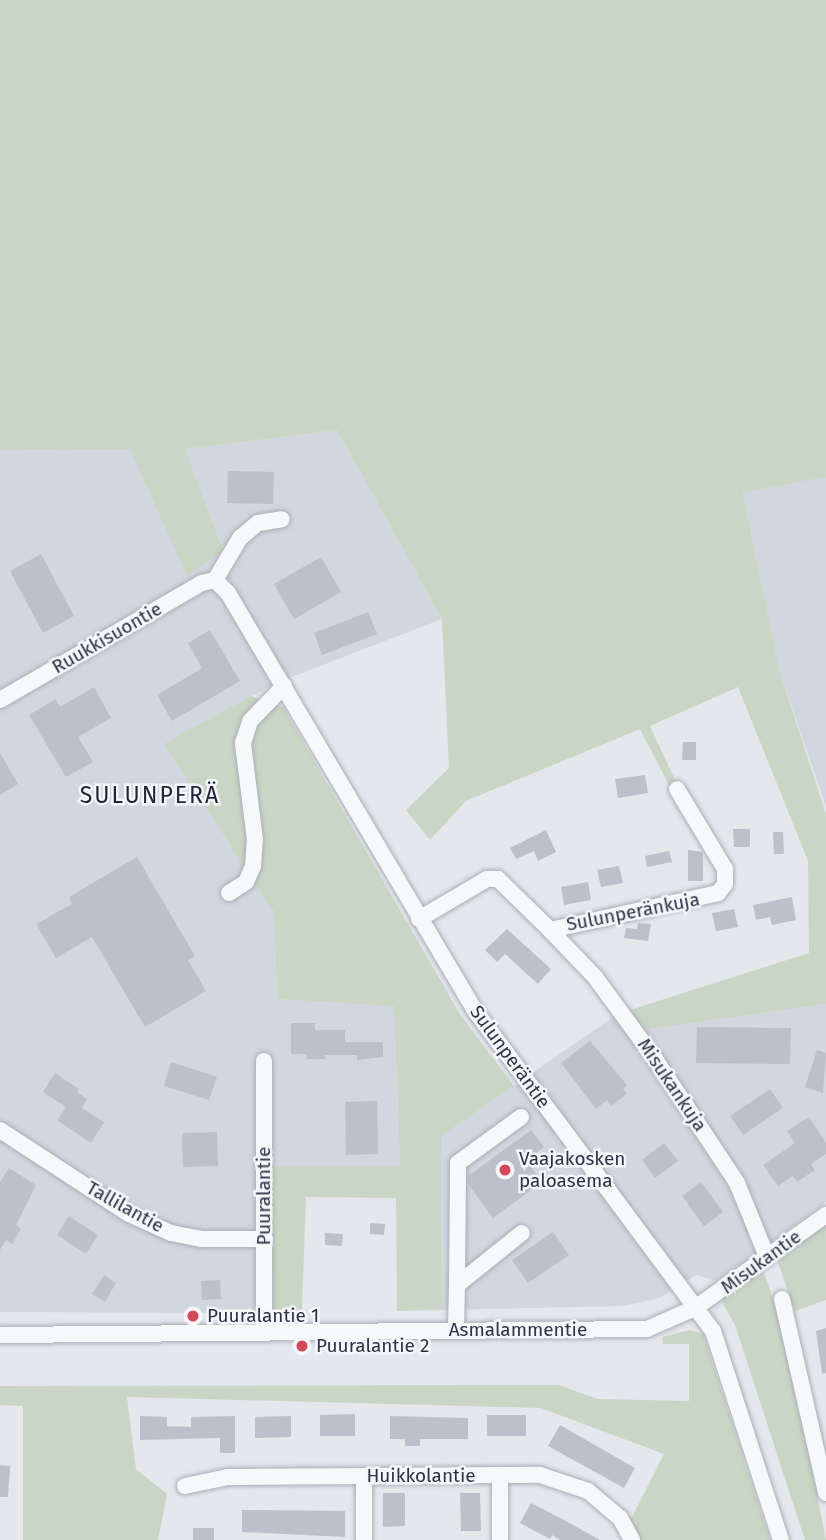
<!DOCTYPE html>
<html>
<head>
<meta charset="utf-8">
<style>
  body { margin:0 }
  #map { position:relative; width:826px; height:1540px; overflow:hidden; background:#e4e7ec; font-family:"Fira Sans",sans-serif }
  div>[style] { position:absolute }
  .built>* { inset:0; background:#d2d6de }
  .green>* { inset:0; background:#c9d6c5 }
  .building>* { inset:0; background:#bbc0ca }
  .roads { filter:drop-shadow(0 0 2px #a9aeb7) drop-shadow(0 0 2px #a9aeb7) }
  .minor>* { height:16px; margin:-8px; padding:0 8px; transform-origin:8px; border-radius:8px; background:#f7f8fa }
  .dots>* { width:19px; height:19px; translate:-50% -50%; box-sizing:border-box; border:4px solid #f4f6f9; border-radius:50% }
  span { translate:-50% -50%; white-space:nowrap; text-align:center; line-height:1.15; -webkit-text-stroke:5px #f4f6f9; paint-order:stroke }
  .street-label { font-size:19px; color:#2b3445 }
  .poi-label { font-size:19px; color:#2b3445 }
  .left { translate:0 -50%; text-align:left }
  .quarter-label { font-size:23px; color:#1d2536; letter-spacing:2px }
</style>
</head>
<body>
<div id="map">
  <div class="built">
    <i style="clip-path:polygon(337px 430px,442px 619px,276px 683px,163px 744px,274px 912px,277px 999px,394px 1005px,400px 1167px,271px 1166px,257px 1313px,0 1312px,0 451px,130px 449px,224px 550px,185px 449px)"></i>
    <i style="clip-path:polygon(826px 477px,826px 807px,780px 673px,743px 493px)"></i>
    <i style="clip-path:polygon(826px 1004px,826px 1202px,717px 1281px,696px 1275px,660px 1298px,623px 1306px,442px 1310px,441px 1136px,616px 1015px,642px 1030px)"></i>
  </div>
  <div class="green">
    <i style="clip-path:polygon(0 0,826px 0,826px 477px,743px 493px,780px 673px,826px 814px,826px 1004px,642px 1030px,627px 1011px,809px 953px,808px 861px,738px 687px,650px 726px,676px 782px,670px 787px,640px 729px,466px 801px,430px 840px,406px 810px,449px 768px,442px 619px,337px 430px,185px 449px,224px 551px,187px 576px,130px 449px,0 451px)"></i>
    <i style="clip-path:polygon(251px 696px,283px 707px,461px 1016px,514px 1086px,441px 1136px,442px 1310px,397px 1311px,396px 1198px,306px 1197px,302px 1311px,273px 1311px,271px 1166px,400px 1166px,394px 1006px,277px 999px,274px 912px,163px 744px)"></i>
    <i style="clip-path:polygon(826px 1222px,826px 1300px,795px 1311px,777px 1260px)"></i>
    <i style="clip-path:polygon(763px 1269px,785px 1335px,826px 1540px,805px 1540px,735px 1325px,721px 1300px)"></i>
    <i style="clip-path:polygon(690px 1330px,703px 1334px,770px 1540px,636px 1540px,629px 1523px,664px 1454px,541px 1408px,127px 1397px,136px 1469px,167px 1494px,158px 1540px,23px 1540px,23px 1406px,0 1405px,0 1386px,559px 1385px,597px 1399px,689px 1401px,689px 1344px,663px 1344px,662px 1337px)"></i>
  </div>
  <div class="building">
    <i style="clip-path:polygon(228px 471px,274px 472px,273px 504px,227px 503px)"></i>
    <i style="clip-path:polygon(41px 554px,74px 616px,43px 633px,10px 571px)"></i>
    <i style="clip-path:polygon(321px 557px,341px 592px,294px 619px,274px 584px)"></i>
    <i style="clip-path:polygon(368px 612px,377px 634px,322px 655px,314px 633px)"></i>
    <i style="clip-path:polygon(210px 630px,240px 681px,172px 721px,157px 695px,202px 668px,188px 643px)"></i>
    <i style="clip-path:polygon(94px 687px,111px 718px,78px 737px,93px 762px,66px 777px,29px 715px,56px 699px,60px 707px)"></i>
    <i style="clip-path:polygon(683px 742px,696px 742px,696px 760px,682px 760px)"></i>
    <i style="clip-path:polygon(0 753px,18px 784px,0 795px)"></i>
    <i style="clip-path:polygon(645px 775px,648px 793px,618px 798px,615px 779px)"></i>
    <i style="clip-path:polygon(733px 829px,750px 829px,750px 847px,734px 847px)"></i>
    <i style="clip-path:polygon(546px 830px,556px 852px,538px 861px,534px 851px,516px 859px,510px 848px)"></i>
    <i style="clip-path:polygon(773px 832px,783px 832px,784px 854px,774px 854px)"></i>
    <i style="clip-path:polygon(688px 850px,703px 852px,703px 881px,688px 881px)"></i>
    <i style="clip-path:polygon(669px 851px,672px 862px,647px 867px,645px 856px)"></i>
    <i style="clip-path:polygon(137px 857px,195px 956px,188px 960px,206px 991px,145px 1027px,92px 937px,56px 958px,36px 924px,72px 904px,69px 897px)"></i>
    <i style="clip-path:polygon(619px 866px,623px 883px,601px 887px,597px 870px)"></i>
    <i style="clip-path:polygon(588px 882px,591px 900px,564px 905px,561px 887px)"></i>
    <i style="clip-path:polygon(792px 897px,796px 920px,772px 925px,770px 917px,756px 920px,753px 905px)"></i>
    <i style="clip-path:polygon(734px 909px,738px 927px,716px 931px,712px 913px)"></i>
    <i style="clip-path:polygon(638px 923px,651px 924px,648px 941px,624px 938px,626px 928px,637px 929px)"></i>
    <i style="clip-path:polygon(507px 929px,551px 969px,538px 984px,505px 954px,497px 962px,485px 950px)"></i>
    <i style="clip-path:polygon(291px 1023px,315px 1023px,315px 1030px,345px 1030px,345px 1042px,383px 1042px,383px 1057px,357px 1060px,357px 1055px,325px 1055px,325px 1059px,307px 1059px,307px 1054px,291px 1054px)"></i>
    <i style="clip-path:polygon(697px 1027px,791px 1028px,790px 1064px,696px 1063px)"></i>
    <i style="clip-path:polygon(590px 1041px,627px 1085px,623px 1089px,627px 1094px,611px 1106px,607px 1100px,596px 1109px,561px 1063px)"></i>
    <i style="clip-path:polygon(817px 1050px,826px 1053px,823px 1093px,805px 1087px)"></i>
    <i style="clip-path:polygon(171px 1062px,217px 1077px,209px 1100px,164px 1086px)"></i>
    <i style="clip-path:polygon(55px 1073px,79px 1089px,77px 1092px,87px 1099px,82px 1108px,104px 1122px,91px 1143px,57px 1120px,66px 1107px,43px 1092px)"></i>
    <i style="clip-path:polygon(770px 1089px,783px 1108px,743px 1135px,730px 1116px)"></i>
    <i style="clip-path:polygon(377px 1101px,378px 1154px,346px 1155px,345px 1102px)"></i>
    <i style="clip-path:polygon(809px 1117px,826px 1143px,826px 1154px,811px 1164px,815px 1170px,797px 1182px,793px 1176px,778px 1186px,763px 1165px,795px 1143px,787px 1131px)"></i>
    <i style="clip-path:polygon(531px 1130px,544px 1147px,526px 1160px,542px 1182px,493px 1218px,468px 1184px,468px 1176px)"></i>
    <i style="clip-path:polygon(217px 1132px,218px 1166px,183px 1167px,182px 1133px)"></i>
    <i style="clip-path:polygon(664px 1143px,678px 1161px,655px 1178px,642px 1160px)"></i>
    <i style="clip-path:polygon(9px 1168px,36px 1185px,16px 1225px,21px 1229px,12px 1244px,6px 1240px,0 1250px,0 1182px)"></i>
    <i style="clip-path:polygon(701px 1182px,723px 1212px,704px 1226px,682px 1196px)"></i>
    <i style="clip-path:polygon(69px 1216px,98px 1235px,86px 1254px,57px 1235px)"></i>
    <i style="clip-path:polygon(370px 1223px,385px 1224px,384px 1235px,370px 1234px)"></i>
    <i style="clip-path:polygon(553px 1232px,569px 1255px,528px 1283px,512px 1260px)"></i>
    <i style="clip-path:polygon(325px 1233px,343px 1234px,342px 1246px,325px 1245px)"></i>
    <i style="clip-path:polygon(104px 1275px,116px 1283px,105px 1302px,92px 1294px)"></i>
    <i style="clip-path:polygon(220px 1280px,221px 1299px,202px 1300px,201px 1281px)"></i>
    <i style="clip-path:polygon(826px 1328px,826px 1373px,822px 1374px,816px 1331px)"></i>
    <i style="clip-path:polygon(355px 1414px,355px 1436px,320px 1436px,320px 1415px)"></i>
    <i style="clip-path:polygon(487px 1415px,526px 1415px,526px 1436px,487px 1436px)"></i>
    <i style="clip-path:polygon(140px 1416px,167px 1417px,167px 1426px,191px 1427px,191px 1417px,235px 1416px,235px 1453px,220px 1453px,220px 1438px,140px 1440px)"></i>
    <i style="clip-path:polygon(291px 1416px,291px 1437px,255px 1438px,255px 1417px)"></i>
    <i style="clip-path:polygon(390px 1416px,468px 1418px,468px 1439px,420px 1439px,420px 1446px,405px 1446px,405px 1439px,390px 1439px)"></i>
    <i style="clip-path:polygon(560px 1425px,635px 1468px,624px 1488px,548px 1446px)"></i>
    <i style="clip-path:polygon(0 1465px,10px 1466px,8px 1497px,0 1497px)"></i>
    <i style="clip-path:polygon(383px 1493px,405px 1493px,405px 1526px,383px 1527px)"></i>
    <i style="clip-path:polygon(460px 1493px,480px 1493px,481px 1531px,461px 1531px)"></i>
    <i style="clip-path:polygon(531px 1503px,566px 1521px,600px 1540px,560px 1540px,552px 1535px,550px 1539px,520px 1523px)"></i>
    <i style="clip-path:polygon(242px 1510px,345px 1511px,345px 1537px,242px 1532px)"></i>
    <i style="clip-path:polygon(193px 1528px,214px 1528px,214px 1540px,193px 1540px)"></i>
  </div>
  <div class="roads">
    <div class="minor">
      <i style="left:215px;top:580px;width:18px;rotate:45deg"></i>
      <i style="left:228px;top:593px;width:487px;rotate:59.4deg"></i>
      <i style="left:476px;top:1012px;width:397px;rotate:53.4deg"></i>
      <i style="left:713px;top:1331px;width:220px;rotate:72deg"></i>
      <i style="left:215px;top:580px;width:49px;rotate:-59.2deg"></i>
      <i style="left:240px;top:538px;width:23px;rotate:-40deg"></i>
      <i style="left:258px;top:523px;width:24px;rotate:-9deg"></i>
      <i style="left:0;top:700px;width:233px;rotate:-30.1deg"></i>
      <i style="left:202px;top:583px;width:13px;rotate:-13deg"></i>
      <i style="left:229px;top:893px;width:20px;rotate:-33deg"></i>
      <i style="left:246px;top:882px;width:17px;rotate:-66deg"></i>
      <i style="left:253px;top:866px;width:26px;rotate:-86deg"></i>
      <i style="left:255px;top:840px;width:98px;rotate:-97.1deg"></i>
      <i style="left:243px;top:743px;width:23px;rotate:-72deg"></i>
      <i style="left:250px;top:721px;width:49px;rotate:-45.8deg"></i>
      <i style="left:419px;top:919px;width:79px;rotate:-30.5deg"></i>
      <i style="left:487px;top:879px;width:11px"></i>
      <i style="left:498px;top:879px;width:73px;rotate:44.4deg"></i>
      <i style="left:550px;top:930px;width:172px;rotate:-12.4deg"></i>
      <i style="left:718px;top:893px;width:11px;rotate:-52deg"></i>
      <i style="left:725px;top:884px;width:15px;rotate:-90deg"></i>
      <i style="left:725px;top:869px;width:93px;rotate:-121deg"></i>
      <i style="left:550px;top:930px;width:65px;rotate:46.2deg"></i>
      <i style="left:595px;top:977px;width:102px;rotate:53.8deg"></i>
      <i style="left:655px;top:1059px;width:149px;rotate:56.5deg"></i>
      <i style="left:737px;top:1183px;width:80px;rotate:67.9deg"></i>
      <i style="left:0;top:1130px;width:154px;rotate:33.1deg"></i>
      <i style="left:129px;top:1214px;width:46px;rotate:24.3deg"></i>
      <i style="left:171px;top:1233px;width:32px;rotate:11deg"></i>
      <i style="left:202px;top:1239px;width:63px"></i>
      <i style="left:457px;top:1285px;width:122px;rotate:-89.5deg"></i>
      <i style="left:458px;top:1163px;width:78px;rotate:-36.1deg"></i>
      <i style="left:782px;top:1299px;width:199px;rotate:77.2deg"></i>
      <i style="left:456px;top:1330px;width:45px;rotate:-88.7deg"></i>
      <i style="left:457px;top:1285px;width:83px;rotate:-38.7deg"></i>
      <i style="left:264px;top:1331px;width:270px;rotate:-90deg"></i>
      <i style="left:0;top:1335px;width:647px;rotate:-0.53deg"></i>
      <i style="left:647px;top:1329px;width:52px;rotate:-23.6deg"></i>
      <i style="left:695px;top:1308px;width:161px;rotate:-35.4deg"></i>
      <i style="left:500px;top:1475px;width:65px;rotate:90deg"></i>
      <i style="left:185px;top:1486px;width:44px;rotate:-11.8deg"></i>
      <i style="left:228px;top:1477px;width:312px;rotate:-0.4deg"></i>
      <i style="left:540px;top:1475px;width:51px;rotate:18.4deg"></i>
      <i style="left:588px;top:1491px;width:42px;rotate:40.2deg"></i>
      <i style="left:620px;top:1518px;width:25px;rotate:61deg"></i>
      <i style="left:364px;top:1540px;width:63px;rotate:-90deg"></i>
    </div>
  </div>
  <div class="dots">
    <i style="left:505px;top:1170px;background:#d1495b"></i>
    <i style="left:193px;top:1316px;background:#d1495b"></i>
    <i style="left:302px;top:1346px;background:#d1495b"></i>
  </div>
  <div class="street-label">
    <span style="left:107px;top:638px;rotate:-30deg">Ruukkisuontie</span>
    <span style="left:633px;top:912px;rotate:-11deg">Sulunperänkuja</span>
    <span style="left:510px;top:1057px;rotate:54deg">Sulunperäntie</span>
    <span style="left:672px;top:1085px;rotate:56deg">Misukankuja</span>
    <span style="left:264px;top:1196px;rotate:-90deg">Puuralantie</span>
    <span style="left:125px;top:1207px;rotate:29deg">Tallilantie</span>
    <span style="left:761px;top:1262px;rotate:-36deg">Misukantie</span>
    <span style="left:518px;top:1330px">Asmalammentie</span>
    <span style="left:421px;top:1476px">Huikkolantie</span>
  </div>
  <div class="poi-label">
    <span class="left" style="left:519px;top:1170px">Vaajakosken<br>paloasema</span>
    <span class="left" style="left:207px;top:1316px">Puuralantie 1</span>
    <span class="left" style="left:316px;top:1346px">Puuralantie 2</span>
  </div>
  <div class="quarter-label">
    <span style="left:150px;top:795px">SULUNPERÄ</span>
  </div>
</div>
</body>
</html>
